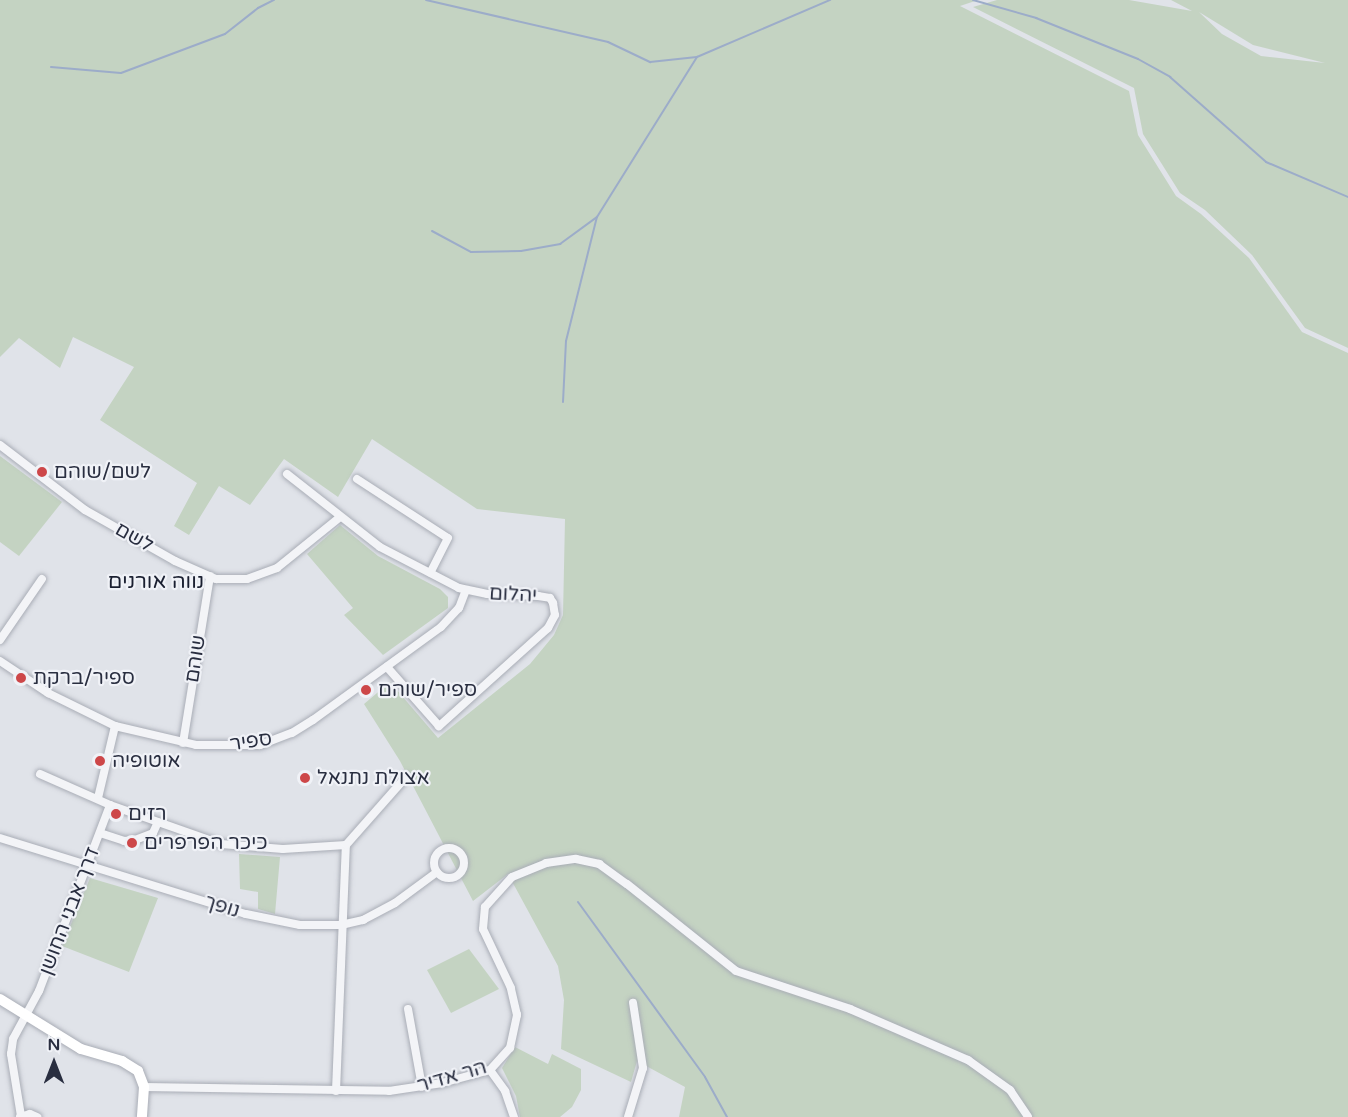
<!DOCTYPE html>
<html>
<head>
<meta charset="utf-8">
<style>
  body { margin:0 }
  #map { position:relative; width:1348px; height:1117px; overflow:hidden; background:#e0e3e9; font-family:"Varela Round",Heebo,sans-serif }
  div>[style] { position:absolute }
  .green>* { inset:0; background:#c4d3c2 }
  .stream>* { height:2px; margin:-1px; padding:0 1px; transform-origin:1px; border-radius:1px; background:#9cacc9 }
  .roads { filter:drop-shadow(0 0 2px #a9adb6) drop-shadow(0 0 2px #a9adb6) }
  .street>* { height:8px; margin:-4px; padding:0 4px; transform-origin:4px; border-radius:4px; background:#f3f4f7 }
  .street>.ring { margin:-4px; padding:0; box-sizing:content-box; background:none; border:8px solid #f3f4f7; border-radius:50% }
  .secondary>* { height:10px; margin:-5px; padding:0 5px; transform-origin:5px; border-radius:5px; background:#fff }
  .dots>* { width:16px; height:16px; translate:-50% -50%; box-sizing:border-box; border:3px solid #f0f2f7; border-radius:50% }
  span { translate:-50% -50%; white-space:nowrap; text-align:center; line-height:1.15; -webkit-text-stroke:4.5px #f0f2f7; paint-order:stroke }
  .poi-label { font-size:20px; color:#292e40 }
  .left { translate:0 -50%; text-align:left }
  .street-label { font-size:20px; color:#292e40 }
  .neighbourhood-label { font-size:21px; color:#1b2031 }
  .north { position:absolute; left:24px; top:1033px; width:60px; height:60px; -webkit-text-stroke:4px #f0f2f7; paint-order:stroke; rotate:0deg; font-size:16px; font-weight:700; line-height:24px; text-align:center; color:#292e40 }
  .north::after { content:''; display:block; margin:auto; width:21px; height:27px; background:#292e40; clip-path:polygon(50% 0,100% 100%,50% 72%,0 100%) }
</style>
</head>
<body>
<div id="map">
  <div class="green">
    <i style="clip-path:polygon(0 0,978px 0,960px 6px,1129px 91px,1138px 135px,1176px 196px,1201px 214px,1249px 258px,1302px 332px,1348px 353px,1348px 1117px,679px 1117px,685px 1087px,637px 1061px,631px 1082px,561px 1049px,564px 1000px,558px 966px,508px 874px,473px 901px,400px 761px,364px 704px,390px 682px,438px 738px,530px 664px,554px 635px,563px 615px,565px 519px,477px 509px,372px 439px,338px 497px,284px 459px,250px 505px,219px 486px,189px 535px,174px 526px,197px 483px,100px 420px,134px 367px,73px 337px,60px 368px,19px 338px,0 357px)"></i>
    <i style="clip-path:polygon(evenodd,997px 0,1129px 0,1192px 11px,1171px 0,1348px 0,1348px 348px,1305px 328px,1252px 255px,1205px 210px,1180px 193px,1143px 134px,1134px 88px,973px 7px,997px 0,1199px 12px,1253px 45px,1325px 63px,1261px 56px,1222px 34px,1199px 12px)"></i>
    <i style="clip-path:polygon(0 456px,62px 502px,19px 556px,0 542px)"></i>
    <i style="clip-path:polygon(340px 525px,378px 556px,440px 589px,448px 597px,448px 608px,383px 655px,344px 615px,353px 608px,307px 554px)"></i>
    <i style="clip-path:polygon(239px 854px,280px 857px,275px 914px,258px 909px,258px 892px,240px 889px)"></i>
    <i style="clip-path:polygon(90px 878px,158px 898px,129px 972px,62px 946px)"></i>
    <i style="clip-path:polygon(469px 949px,499px 989px,451px 1013px,427px 970px)"></i>
    <i style="clip-path:polygon(515px 1047px,548px 1064px,552px 1054px,581px 1069px,581px 1090px,572px 1107px,560px 1117px,520px 1117px,516px 1096px,502px 1068px)"></i>
  </div>
  <div class="stream">
    <i style="left:426px;top:0;width:187px;rotate:13deg"></i>
    <i style="left:608px;top:42px;width:47px;rotate:25.5deg"></i>
    <i style="left:650px;top:62px;width:47px;rotate:-6.1deg"></i>
    <i style="left:697px;top:57px;width:145px;rotate:-23.2deg"></i>
    <i style="left:973px;top:0;width:66px;rotate:15.9deg"></i>
    <i style="left:1036px;top:18px;width:110px;rotate:21.9deg"></i>
    <i style="left:1138px;top:59px;width:37px;rotate:29deg"></i>
    <i style="left:1170px;top:77px;width:128px;rotate:41.5deg"></i>
    <i style="left:1266px;top:162px;width:89px;rotate:23.1deg"></i>
    <i style="left:51px;top:67px;width:70px;rotate:4.9deg"></i>
    <i style="left:121px;top:73px;width:111px;rotate:-20.6deg"></i>
    <i style="left:225px;top:34px;width:42px;rotate:-38.2deg"></i>
    <i style="left:258px;top:8px;width:18px;rotate:-27deg"></i>
    <i style="left:432px;top:231px;width:44px;rotate:28.3deg"></i>
    <i style="left:471px;top:252px;width:50px;rotate:-1.1deg"></i>
    <i style="left:521px;top:251px;width:40px;rotate:-10deg"></i>
    <i style="left:560px;top:244px;width:46px;rotate:-36.1deg"></i>
    <i style="left:563px;top:402px;width:61px;rotate:-87.2deg"></i>
    <i style="left:566px;top:341px;width:128px;rotate:-76deg"></i>
    <i style="left:597px;top:217px;width:189px;rotate:-58deg"></i>
    <i style="left:578px;top:902px;width:216px;rotate:54deg"></i>
    <i style="left:705px;top:1077px;width:46px;rotate:61.2deg"></i>
  </div>
  <div class="roads">
    <div class="street">
      <i style="left:0;top:445px;width:107px;rotate:37.4deg"></i>
      <i style="left:85px;top:510px;width:103px;rotate:29.5deg"></i>
      <i style="left:175px;top:561px;width:45px;rotate:23.7deg"></i>
      <i style="left:216px;top:579px;width:31px"></i>
      <i style="left:247px;top:579px;width:32px;rotate:-20deg"></i>
      <i style="left:277px;top:568px;width:81px;rotate:-39deg"></i>
      <i style="left:287px;top:474px;width:118px;rotate:38.1deg"></i>
      <i style="left:380px;top:547px;width:89px;rotate:27.4deg"></i>
      <i style="left:459px;top:588px;width:29px;rotate:12deg"></i>
      <i style="left:487px;top:594px;width:51px;rotate:2.2deg"></i>
      <i style="left:538px;top:596px;width:12px;rotate:9deg"></i>
      <i style="left:550px;top:598px;width:6px;rotate:59deg"></i>
      <i style="left:553px;top:603px;width:12px;rotate:81deg"></i>
      <i style="left:555px;top:615px;width:15px;rotate:118deg"></i>
      <i style="left:548px;top:628px;width:147px;rotate:138deg"></i>
      <i style="left:439px;top:726px;width:79px;rotate:-131.4deg"></i>
      <i style="left:357px;top:479px;width:108px;rotate:33deg"></i>
      <i style="left:448px;top:538px;width:39px;rotate:117deg"></i>
      <i style="left:0;top:640px;width:74px;rotate:-55.5deg"></i>
      <i style="left:0;top:661px;width:58px;rotate:33.7deg"></i>
      <i style="left:48px;top:693px;width:75px;rotate:26.2deg"></i>
      <i style="left:115px;top:726px;width:83px;rotate:13.2deg"></i>
      <i style="left:196px;top:745px;width:64px"></i>
      <i style="left:260px;top:745px;width:34px;rotate:-21deg"></i>
      <i style="left:292px;top:733px;width:25px;rotate:-32deg"></i>
      <i style="left:313px;top:720px;width:158px;rotate:-36deg"></i>
      <i style="left:441px;top:627px;width:26px;rotate:-47deg"></i>
      <i style="left:459px;top:608px;width:19px;rotate:-69deg"></i>
      <i style="left:183px;top:743px;width:169px;rotate:-80.8deg"></i>
      <i style="left:40px;top:774px;width:77px;rotate:23.9deg"></i>
      <i style="left:110px;top:805px;width:118px;rotate:19.4deg"></i>
      <i style="left:221px;top:844px;width:62px;rotate:4.6deg"></i>
      <i style="left:283px;top:849px;width:63px;rotate:-3.6deg"></i>
      <i style="left:98px;top:798px;width:74px;rotate:-76.7deg"></i>
      <i style="left:100px;top:833px;width:25px;rotate:18deg"></i>
      <i style="left:124px;top:841px;width:11px;rotate:-5deg"></i>
      <i style="left:135px;top:840px;width:19px;rotate:-21deg"></i>
      <i style="left:153px;top:833px;width:12px;rotate:-66deg"></i>
      <i style="left:0;top:838px;width:257px;rotate:17.2deg"></i>
      <i style="left:246px;top:914px;width:55px;rotate:11.5deg"></i>
      <i style="left:300px;top:925px;width:41px"></i>
      <i style="left:341px;top:925px;width:23px;rotate:-13deg"></i>
      <i style="left:363px;top:920px;width:36px;rotate:-28deg"></i>
      <i style="left:395px;top:903px;width:52px;rotate:-36.4deg"></i>
      <i class="ring" style="left:434px;top:848px;width:22px;height:22px"></i>
      <i style="left:408px;top:1009px;width:79px;rotate:79.8deg"></i>
      <i style="left:490px;top:1070px;width:26px;rotate:54deg"></i>
      <i style="left:505px;top:1091px;width:28px;rotate:71deg"></i>
      <i style="left:144px;top:1087px;width:245px;rotate:0.9deg"></i>
      <i style="left:389px;top:1091px;width:54px;rotate:-8.6deg"></i>
      <i style="left:442px;top:1083px;width:50px;rotate:-15.2deg"></i>
      <i style="left:490px;top:1070px;width:30px;rotate:-48deg"></i>
      <i style="left:510px;top:1048px;width:34px;rotate:-78deg"></i>
      <i style="left:517px;top:1015px;width:28px;rotate:-103deg"></i>
      <i style="left:511px;top:988px;width:65px;rotate:-115.4deg"></i>
      <i style="left:483px;top:929px;width:22px;rotate:-85deg"></i>
      <i style="left:485px;top:907px;width:40px;rotate:-48deg"></i>
      <i style="left:512px;top:877px;width:37px;rotate:-22deg"></i>
      <i style="left:546px;top:863px;width:30px;rotate:-8deg"></i>
      <i style="left:576px;top:859px;width:24px;rotate:12deg"></i>
      <i style="left:599px;top:864px;width:34px;rotate:36deg"></i>
      <i style="left:627px;top:884px;width:139px;rotate:38.6deg"></i>
      <i style="left:736px;top:971px;width:120px;rotate:18.4deg"></i>
      <i style="left:850px;top:1009px;width:129px;rotate:23.4deg"></i>
      <i style="left:968px;top:1060px;width:52px;rotate:35.5deg"></i>
      <i style="left:1010px;top:1090px;width:32px;rotate:56deg"></i>
      <i style="left:336px;top:1091px;width:246px;rotate:-87.7deg"></i>
      <i style="left:346px;top:845px;width:91px;rotate:-48.6deg"></i>
      <i style="left:21px;top:1116px;width:63px;rotate:-99.2deg"></i>
      <i style="left:11px;top:1054px;width:15px;rotate:-82deg"></i>
      <i style="left:13px;top:1039px;width:55px;rotate:-61.6deg"></i>
      <i style="left:39px;top:991px;width:199px;rotate:-69.1deg"></i>
      <i style="left:20px;top:1117px;width:10px;rotate:-17deg"></i>
      <i style="left:30px;top:1114px;width:8px;rotate:23deg"></i>
      <i style="left:628px;top:1117px;width:51px;rotate:-73deg"></i>
      <i style="left:643px;top:1068px;width:66px;rotate:-98.7deg"></i>
    </div>
    <div class="secondary">
      <i style="left:0;top:999px;width:95px;rotate:31.7deg"></i>
      <i style="left:81px;top:1049px;width:43px;rotate:16.3deg"></i>
      <i style="left:122px;top:1061px;width:19px;rotate:32deg"></i>
      <i style="left:138px;top:1071px;width:17px;rotate:69deg"></i>
      <i style="left:144px;top:1087px;width:30px;rotate:94deg"></i>
    </div>
  </div>
  <div class="dots">
    <i style="left:42px;top:472px;background:#cd4749"></i>
    <i style="left:21px;top:678px;background:#cd4749"></i>
    <i style="left:366px;top:690px;background:#cd4749"></i>
    <i style="left:100px;top:761px;background:#cd4749"></i>
    <i style="left:305px;top:778px;background:#cd4749"></i>
    <i style="left:116px;top:814px;background:#cd4749"></i>
    <i style="left:132px;top:843px;background:#cd4749"></i>
  </div>
  <div class="poi-label">
    <span class="left" style="left:54px;top:472px">לשם/שוהם</span>
    <span class="left" style="left:33px;top:678px">ספיר/ברקת</span>
    <span class="left" style="left:378px;top:690px">ספיר/שוהם</span>
    <span class="left" style="left:112px;top:761px">אוטופיה</span>
    <span class="left" style="left:317px;top:778px">אצולת נתנאל</span>
    <span class="left" style="left:128px;top:814px">רזים</span>
    <span class="left" style="left:144px;top:843px">כיכר הפרפרים</span>
  </div>
  <div class="street-label">
    <span style="left:134px;top:538px;rotate:29deg">לשם</span>
    <span style="left:513px;top:595px;rotate:3deg">יהלום</span>
    <span style="left:196px;top:659px;rotate:-81deg">שוהם</span>
    <span style="left:251px;top:742px;rotate:-8deg">ספיר</span>
    <span style="left:222px;top:907px;rotate:17deg">נופך</span>
    <span style="left:70px;top:911px;rotate:-69deg">דרך אבני החושן</span>
    <span style="left:452px;top:1077px;rotate:-16deg">הר אדיר</span>
  </div>
  <div class="neighbourhood-label">
    <span style="left:156px;top:582px">נווה אורנים</span>
  </div>
  <div class="north">N</div>
</div>
</body>
</html>
